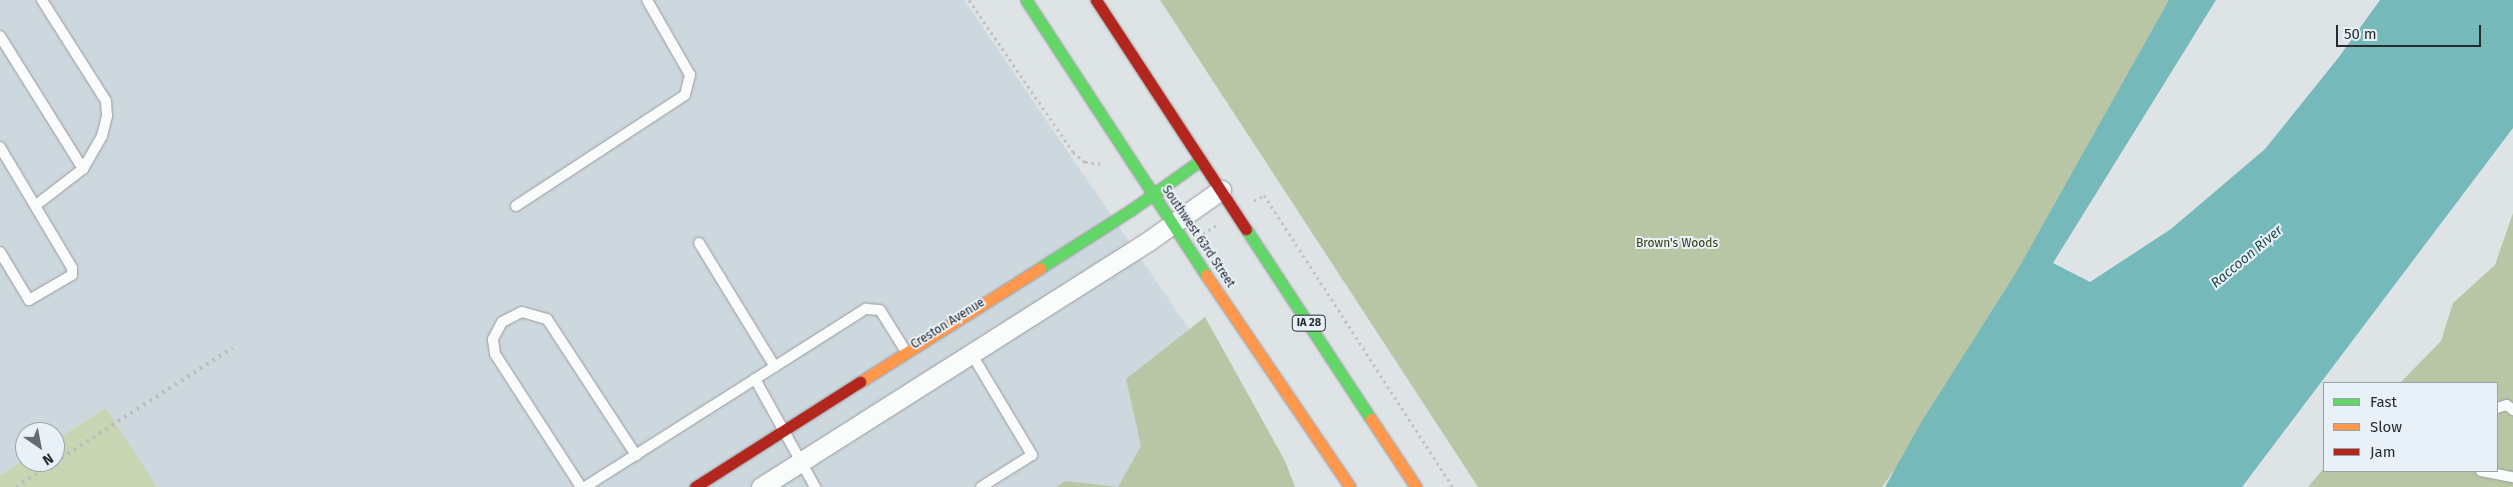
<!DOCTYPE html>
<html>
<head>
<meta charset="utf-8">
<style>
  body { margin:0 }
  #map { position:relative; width:2513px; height:487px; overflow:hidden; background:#dee3e6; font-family:"Fira Sans",sans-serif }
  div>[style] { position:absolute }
  .built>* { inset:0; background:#ccd7de }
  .green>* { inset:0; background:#c7d5b3 }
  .forest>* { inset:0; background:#b9c6a5 }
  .water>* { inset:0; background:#75b9bb }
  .path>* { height:3px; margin-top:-1.5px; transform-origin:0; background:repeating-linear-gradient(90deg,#bfc2c3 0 2.5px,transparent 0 6.5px) }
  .roads { filter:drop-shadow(0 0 1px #989c9e) drop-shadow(0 0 1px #989c9e) }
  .lane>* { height:10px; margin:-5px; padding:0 5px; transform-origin:5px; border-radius:5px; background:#fafbfb }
  .street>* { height:19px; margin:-9.5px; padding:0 9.5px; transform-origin:9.5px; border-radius:9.5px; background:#fafbfb }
  .fast>* { height:11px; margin:-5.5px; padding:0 5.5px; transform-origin:5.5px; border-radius:5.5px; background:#63d668 }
  .slow>* { height:11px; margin:-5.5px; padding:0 5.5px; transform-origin:5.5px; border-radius:5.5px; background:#ff974d }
  .jam>* { height:11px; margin:-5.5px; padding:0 5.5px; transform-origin:5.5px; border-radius:5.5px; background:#b3261e }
  .rail>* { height:4px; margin-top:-2px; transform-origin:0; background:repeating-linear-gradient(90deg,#babcbd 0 2.5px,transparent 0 7.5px) }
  span { translate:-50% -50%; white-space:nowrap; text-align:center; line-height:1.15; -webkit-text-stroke:4px #e8f1f8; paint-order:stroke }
  .shield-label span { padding:1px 4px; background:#e8f1f8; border:1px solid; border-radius:4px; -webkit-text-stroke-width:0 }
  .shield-label { font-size:11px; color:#282b2e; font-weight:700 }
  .street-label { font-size:12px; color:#282b2e }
  .park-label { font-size:12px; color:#313e0f }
  .water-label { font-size:14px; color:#214c4d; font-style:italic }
  .legend { position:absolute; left:2323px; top:382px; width:175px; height:90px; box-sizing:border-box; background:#e8f1f8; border:1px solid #9ba2a7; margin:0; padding:6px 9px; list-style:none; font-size:15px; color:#282b2e }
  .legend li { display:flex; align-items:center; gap:10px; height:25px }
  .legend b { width:25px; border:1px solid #9ba2a7 }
  .north { position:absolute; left:15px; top:422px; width:50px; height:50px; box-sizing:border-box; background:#e8f1f8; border:1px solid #9ba2a7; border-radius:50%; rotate:147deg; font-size:14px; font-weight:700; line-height:20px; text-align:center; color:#282b2e }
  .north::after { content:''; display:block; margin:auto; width:18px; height:22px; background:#686b6e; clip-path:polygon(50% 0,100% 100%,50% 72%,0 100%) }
  .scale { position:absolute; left:2336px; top:25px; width:145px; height:22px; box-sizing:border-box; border:2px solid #282b2e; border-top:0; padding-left:6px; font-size:15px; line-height:18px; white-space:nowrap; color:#282b2e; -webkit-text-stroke:4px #e8f1f8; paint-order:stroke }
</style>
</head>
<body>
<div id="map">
  <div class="built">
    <i style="clip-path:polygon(0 0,964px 0,1278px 459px,1235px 487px,157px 487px,106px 408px,55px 440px,55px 432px,25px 432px,25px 459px,0 475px)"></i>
  </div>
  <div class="green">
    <i style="clip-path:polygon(106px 408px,157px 487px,0 487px,0 475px,25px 459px,25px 462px,55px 462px,55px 440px)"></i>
  </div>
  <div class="forest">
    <i style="clip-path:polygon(1160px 0,2191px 0,2012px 308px,1882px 487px,1478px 487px)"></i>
    <i style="clip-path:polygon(2513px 213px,2513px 487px,2308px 487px,2324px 468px,2324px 471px,2497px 471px,2497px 383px,2400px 383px,2441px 341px,2453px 303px,2495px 265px)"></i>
    <i style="clip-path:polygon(1205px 317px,1285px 461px,1295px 487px,1056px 487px,1065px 481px,1118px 487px,1141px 446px,1126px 379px)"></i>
  </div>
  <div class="water">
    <i style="clip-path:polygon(2169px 0,2216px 0,2053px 263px,2090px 282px,2171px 229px,2265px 149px,2339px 57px,2380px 0,2513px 0,2513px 128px,2242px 487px,1885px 487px,1922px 421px,2017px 271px)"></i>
  </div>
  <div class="path">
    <i style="left:969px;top:0;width:184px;rotate:55.6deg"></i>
    <i style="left:1073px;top:152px;width:16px;rotate:40deg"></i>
    <i style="left:1085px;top:162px;width:19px;rotate:6deg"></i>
    <i style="left:1254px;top:201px;width:12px;rotate:-31deg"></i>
    <i style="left:1264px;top:195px;width:348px;rotate:57.1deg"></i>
    <i style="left:1203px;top:234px;width:17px;rotate:-33deg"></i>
  </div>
  <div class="roads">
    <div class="lane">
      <i style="left:0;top:36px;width:157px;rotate:58deg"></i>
      <i style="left:0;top:147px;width:141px;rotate:59.2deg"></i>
      <i style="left:72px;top:268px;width:7px;rotate:90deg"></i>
      <i style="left:72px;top:275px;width:50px;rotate:149.8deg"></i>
      <i style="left:29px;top:300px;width:56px;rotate:-121.1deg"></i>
      <i style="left:36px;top:205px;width:59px;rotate:-37.5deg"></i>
      <i style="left:83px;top:169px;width:38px;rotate:-60deg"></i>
      <i style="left:102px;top:136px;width:21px;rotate:-76deg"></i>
      <i style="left:107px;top:116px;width:15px;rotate:-94deg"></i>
      <i style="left:106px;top:101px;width:120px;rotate:-122.4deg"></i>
      <i style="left:516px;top:206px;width:202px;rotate:-33.3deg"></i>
      <i style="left:685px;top:95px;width:21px;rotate:-76deg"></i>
      <i style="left:690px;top:75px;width:86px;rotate:-119.8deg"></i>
      <i style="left:699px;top:243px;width:145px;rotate:58.5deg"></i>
      <i style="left:971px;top:353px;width:119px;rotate:59.1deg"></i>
      <i style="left:1032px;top:455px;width:60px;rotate:147.9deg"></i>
      <i style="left:755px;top:379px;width:124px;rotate:60.9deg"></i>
      <i style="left:2497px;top:408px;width:10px;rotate:-17deg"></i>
      <i style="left:2507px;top:405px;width:8px;rotate:40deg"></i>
      <i style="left:2481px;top:471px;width:33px;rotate:11deg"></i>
      <i style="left:581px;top:487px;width:158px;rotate:-122.9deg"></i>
      <i style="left:495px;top:354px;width:15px;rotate:-98deg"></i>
      <i style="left:493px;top:339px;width:19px;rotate:-62deg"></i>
      <i style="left:502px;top:322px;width:22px;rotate:-27deg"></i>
      <i style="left:522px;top:312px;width:26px;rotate:16deg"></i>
      <i style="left:547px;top:319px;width:163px;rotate:56.8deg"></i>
      <i style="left:585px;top:487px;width:333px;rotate:-32.4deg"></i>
      <i style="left:866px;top:309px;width:14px;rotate:4deg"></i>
      <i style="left:880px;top:310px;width:47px;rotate:58deg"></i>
    </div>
    <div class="street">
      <i style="left:761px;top:487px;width:461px;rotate:-32.4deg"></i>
      <i style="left:1150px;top:240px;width:87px;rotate:-35.2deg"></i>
    </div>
    <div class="fast">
      <i style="left:1026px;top:0;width:329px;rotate:56.8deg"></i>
      <i style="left:1246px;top:229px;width:227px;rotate:56.7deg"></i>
      <i style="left:1040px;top:268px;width:108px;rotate:-32.5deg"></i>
      <i style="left:1131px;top:210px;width:86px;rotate:-35.5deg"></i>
    </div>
    <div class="slow">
      <i style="left:1206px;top:275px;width:256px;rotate:55.8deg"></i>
      <i style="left:860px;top:382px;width:213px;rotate:-32.3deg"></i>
      <i style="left:1371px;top:419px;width:82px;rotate:56.5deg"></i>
    </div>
    <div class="jam">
      <i style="left:1096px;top:0;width:274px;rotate:56.8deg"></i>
      <i style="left:695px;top:487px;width:196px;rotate:-32.5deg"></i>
    </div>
  </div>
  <div class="rail">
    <i style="left:55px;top:462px;width:211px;rotate:-32.8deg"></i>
    <i style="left:16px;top:487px;width:46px;rotate:-32.7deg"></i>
  </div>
  <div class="shield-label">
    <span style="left:1309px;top:323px">IA 28</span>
  </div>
  <div class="street-label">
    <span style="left:1198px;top:237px;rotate:56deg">Southwest 63rd Street</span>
    <span style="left:948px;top:324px;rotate:-32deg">Creston Avenue</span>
  </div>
  <div class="park-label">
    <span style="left:1677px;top:244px">Brown's Woods</span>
  </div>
  <div class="water-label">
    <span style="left:2247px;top:257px;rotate:-40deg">Raccoon River</span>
  </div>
  <ul class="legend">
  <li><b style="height:6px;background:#63d668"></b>Fast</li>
  <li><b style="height:6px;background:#ff974d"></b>Slow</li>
  <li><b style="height:6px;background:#b3261e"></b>Jam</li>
  </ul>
  <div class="north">N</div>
  <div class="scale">50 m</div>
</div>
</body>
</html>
